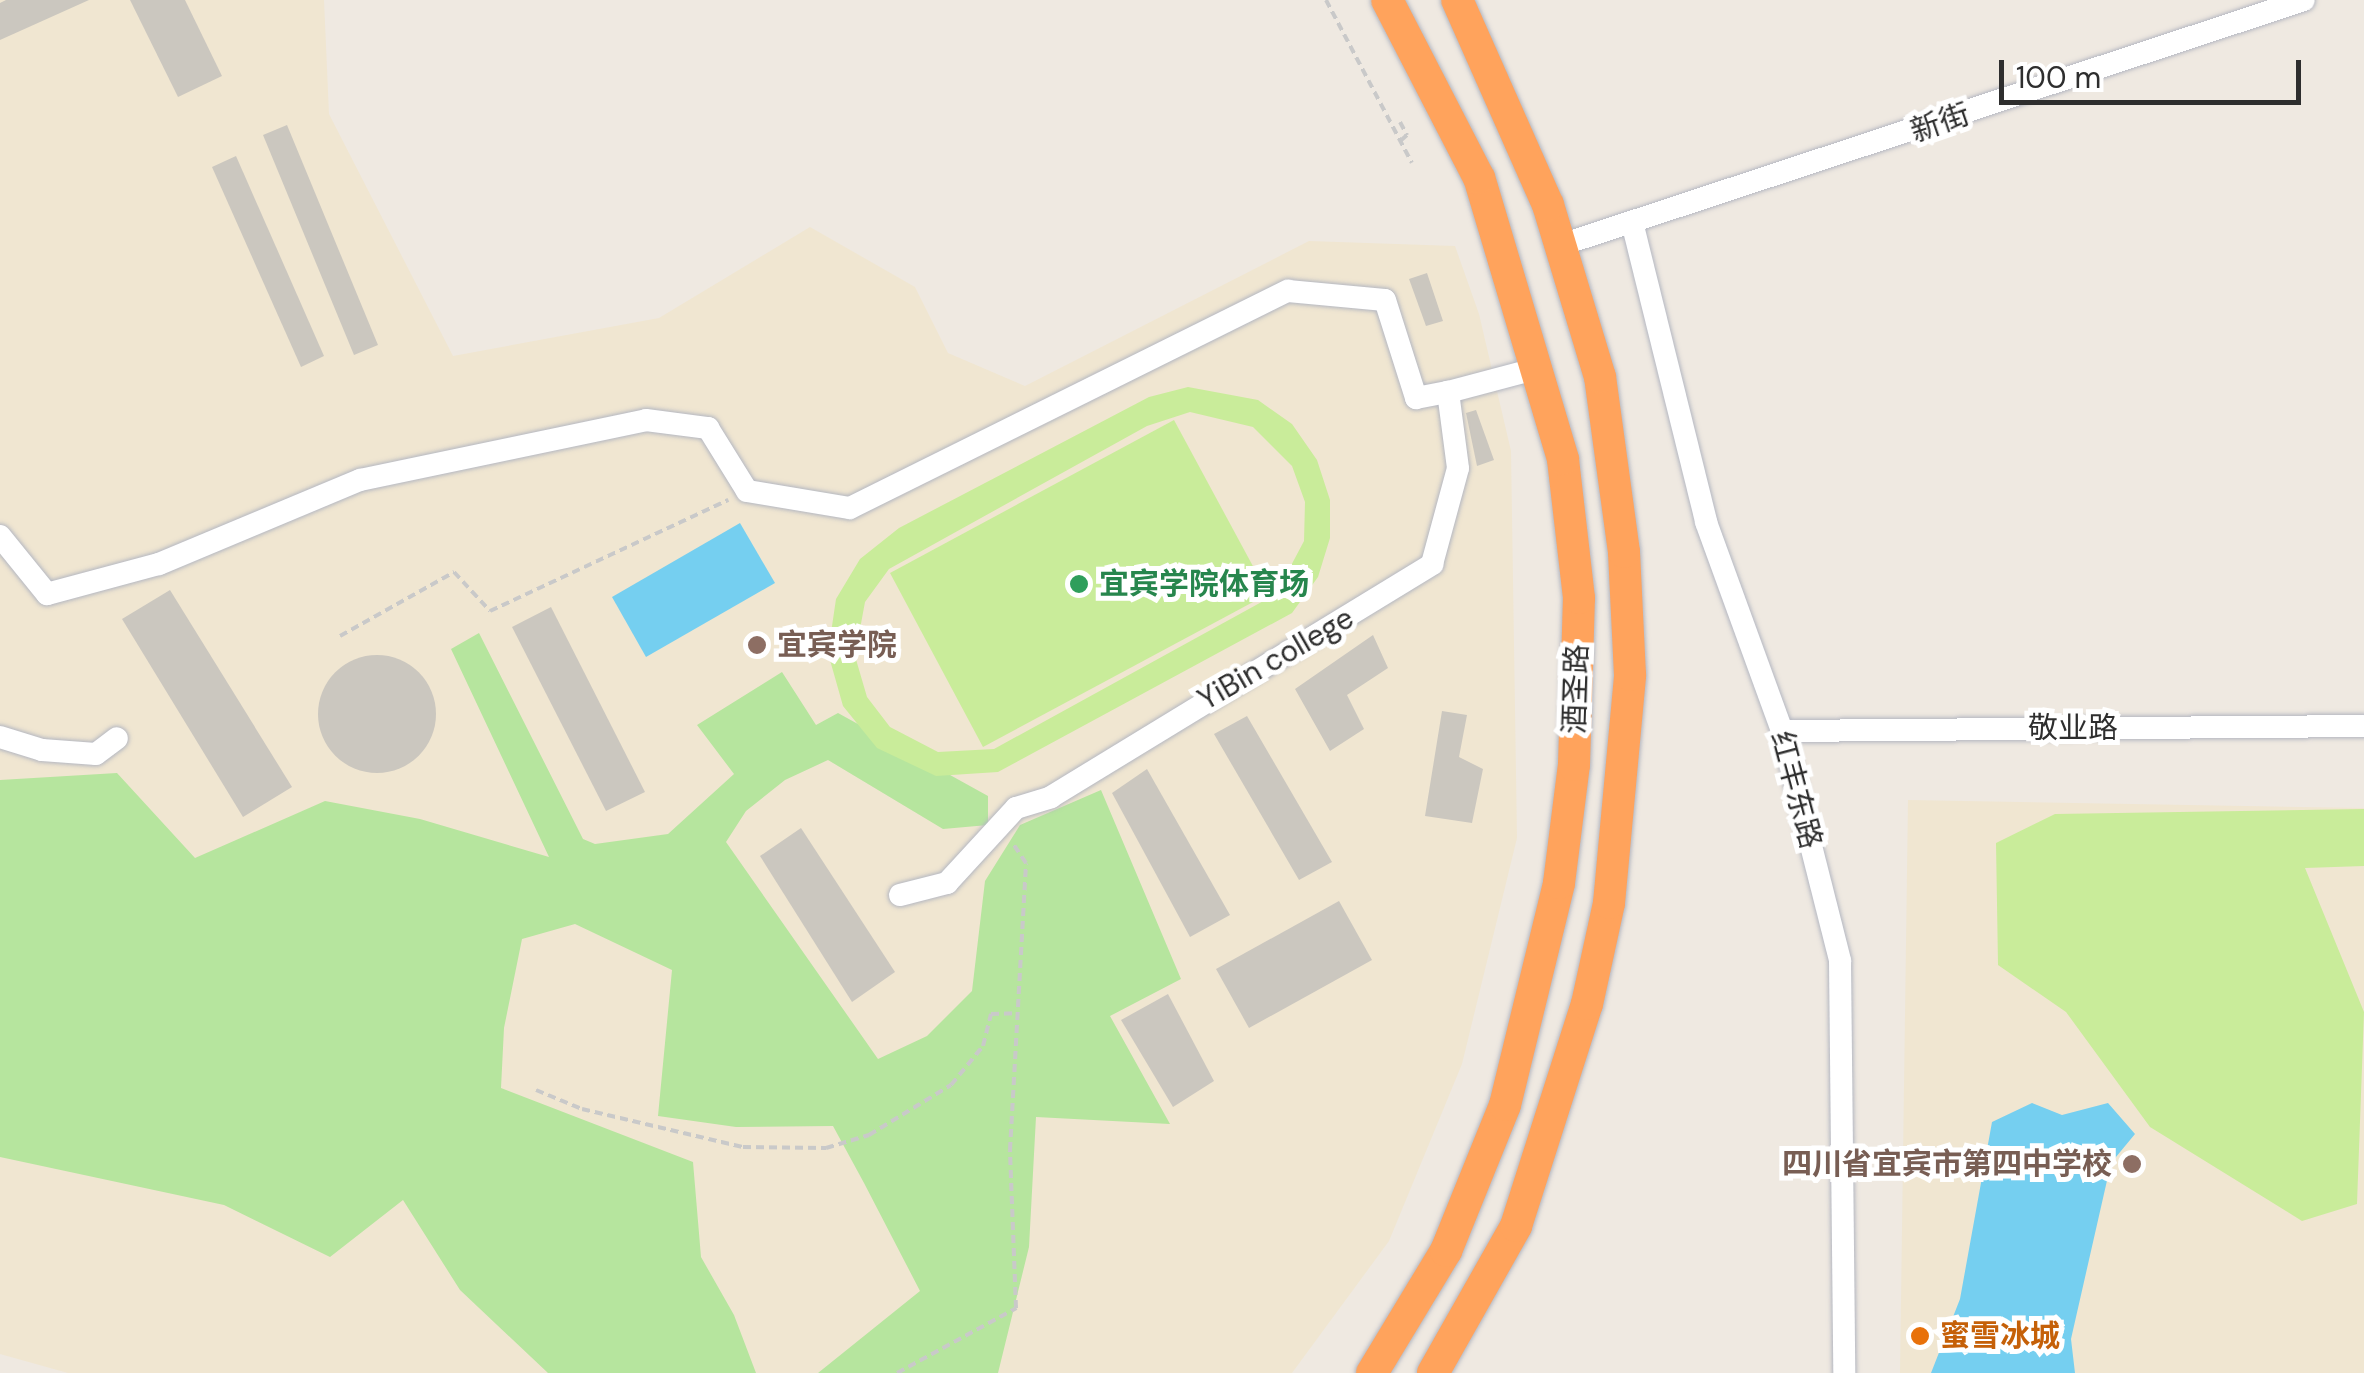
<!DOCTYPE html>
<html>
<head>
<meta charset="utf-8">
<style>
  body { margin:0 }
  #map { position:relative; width:2364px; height:1373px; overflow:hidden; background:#efe9e1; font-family:"DM Sans","Noto Sans SC",sans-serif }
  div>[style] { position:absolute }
  .education>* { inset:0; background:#f0e6d1 }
  .green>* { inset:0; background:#b6e59e }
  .pitch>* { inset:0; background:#c9ec9a }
  .water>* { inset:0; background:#75cff0 }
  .building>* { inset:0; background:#cbc7bf }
  .round { border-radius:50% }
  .path>* { height:4px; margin-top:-2px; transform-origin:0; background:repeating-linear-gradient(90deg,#c9c9c9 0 8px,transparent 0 13px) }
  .roads { filter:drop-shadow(0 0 2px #b4b7c1) drop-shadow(0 0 2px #b4b7c1) }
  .minor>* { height:22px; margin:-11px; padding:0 11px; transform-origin:11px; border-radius:11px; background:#fff }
  .highway>* { height:32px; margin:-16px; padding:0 16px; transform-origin:16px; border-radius:16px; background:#ffa35c }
  .dots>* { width:28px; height:28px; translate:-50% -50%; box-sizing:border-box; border:5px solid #fff; border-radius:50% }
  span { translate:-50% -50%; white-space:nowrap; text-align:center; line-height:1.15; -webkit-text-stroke:10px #fff; paint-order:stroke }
  .street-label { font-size:30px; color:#2e2e2e }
  .leisure-label { font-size:30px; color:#27864d; font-weight:700 }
  .left { translate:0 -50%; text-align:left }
  .education-label { font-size:30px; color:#785e54; font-weight:700 }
  .right { translate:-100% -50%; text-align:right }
  .food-label { font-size:30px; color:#c56008; font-weight:700 }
  .scale { position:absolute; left:1999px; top:60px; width:302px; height:45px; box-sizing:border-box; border:5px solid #2e2e2e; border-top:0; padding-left:12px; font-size:30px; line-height:35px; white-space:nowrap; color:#2e2e2e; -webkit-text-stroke:8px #fff; paint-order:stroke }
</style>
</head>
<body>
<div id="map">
  <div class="education">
    <i style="clip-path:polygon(0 0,324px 0,329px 114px,453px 356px,659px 318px,810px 227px,915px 287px,948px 353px,1025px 386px,1309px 241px,1455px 246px,1479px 314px,1511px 451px,1517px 838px,1462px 1064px,1389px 1241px,1292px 1373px,68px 1373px,0 1354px)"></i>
    <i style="clip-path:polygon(1908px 800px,2364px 808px,2364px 1373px,1900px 1373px)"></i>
  </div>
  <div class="green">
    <i style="clip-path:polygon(479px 633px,583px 839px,595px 844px,668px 834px,734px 774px,697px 725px,782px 672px,816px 725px,838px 713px,988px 796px,988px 825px,943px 829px,828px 760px,785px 780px,746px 811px,726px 842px,878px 1059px,927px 1036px,972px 991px,985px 881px,1020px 825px,1101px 790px,1181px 979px,1110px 1016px,1170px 1124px,1036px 1117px,1029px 1247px,998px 1373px,818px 1373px,920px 1291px,864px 1183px,833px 1126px,736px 1127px,658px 1116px,672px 970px,575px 924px,522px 939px,504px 1028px,501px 1088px,693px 1162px,701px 1257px,734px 1315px,756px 1373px,548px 1373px,460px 1290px,403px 1200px,330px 1257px,224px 1205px,0 1157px,0 780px,117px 773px,195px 858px,325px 801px,420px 819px,549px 857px,451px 649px)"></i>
  </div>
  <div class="pitch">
    <i style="clip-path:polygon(evenodd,1188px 387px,1258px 400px,1292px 424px,1317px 460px,1330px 500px,1330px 538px,1318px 577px,1292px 613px,998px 772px,936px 776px,877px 748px,843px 706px,828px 653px,836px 599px,860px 559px,899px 528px,1149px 397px,1188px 387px,1190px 412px,1253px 427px,1292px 466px,1305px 502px,1304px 541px,1276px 594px,994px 749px,938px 752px,890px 727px,867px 697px,855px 656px,865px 602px,889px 569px,1147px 426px,1190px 412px)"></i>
    <i style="clip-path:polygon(1174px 420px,1268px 594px,983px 747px,890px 573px)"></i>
    <i style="clip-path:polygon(2364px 809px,2364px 866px,2305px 868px,2364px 1012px,2357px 1204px,2302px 1221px,2150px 1127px,2066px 1012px,1998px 965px,1996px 843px,2055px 814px)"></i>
  </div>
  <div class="water">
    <i style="clip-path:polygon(740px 523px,775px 583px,646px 657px,612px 597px)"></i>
    <i style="clip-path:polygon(2032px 1103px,2062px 1115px,2108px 1103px,2135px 1134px,2111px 1163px,2071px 1339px,2075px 1373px,1931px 1373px,1960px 1299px,1992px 1122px)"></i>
  </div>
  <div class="building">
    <i style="clip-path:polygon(6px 0,89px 0,0 40px,0 3px)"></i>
    <i style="clip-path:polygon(130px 0,185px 0,222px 76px,178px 97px)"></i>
    <i style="clip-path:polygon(287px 125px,378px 345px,354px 355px,263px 135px)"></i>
    <i style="clip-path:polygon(236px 156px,324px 356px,301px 367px,212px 167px)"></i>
    <i style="clip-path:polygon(1427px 273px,1443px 321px,1426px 326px,1409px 279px)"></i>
    <i style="clip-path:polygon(1476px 410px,1494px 460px,1477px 466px,1466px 413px)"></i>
    <i style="clip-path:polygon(170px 590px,292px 787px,243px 817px,122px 619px)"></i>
    <i style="clip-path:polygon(551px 607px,645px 792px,606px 811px,512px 627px)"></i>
    <i style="clip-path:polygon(1373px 635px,1388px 668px,1347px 695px,1364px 729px,1330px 751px,1295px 689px)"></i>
    <i class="round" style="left:318px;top:655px;width:118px;height:118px"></i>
    <i style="clip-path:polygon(1442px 711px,1467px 715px,1459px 757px,1483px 769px,1472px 823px,1425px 816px)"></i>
    <i style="clip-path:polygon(1247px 716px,1332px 862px,1299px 880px,1214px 734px)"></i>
    <i style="clip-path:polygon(1147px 769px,1230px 915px,1190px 937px,1112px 793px)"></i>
    <i style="clip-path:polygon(801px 828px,895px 972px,852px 1002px,760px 856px)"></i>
    <i style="clip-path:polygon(1339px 901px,1372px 960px,1249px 1028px,1216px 969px)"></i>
    <i style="clip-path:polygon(1168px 994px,1214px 1081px,1173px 1107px,1121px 1020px)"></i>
  </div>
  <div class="path">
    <i style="left:1326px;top:0;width:184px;rotate:62.2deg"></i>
    <i style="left:1400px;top:122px;width:15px;rotate:62deg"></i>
    <i style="left:1407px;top:135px;width:9px;rotate:139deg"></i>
    <i style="left:340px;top:636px;width:131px;rotate:-29.3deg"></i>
    <i style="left:454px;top:572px;width:53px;rotate:47.3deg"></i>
    <i style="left:490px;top:611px;width:263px;rotate:-25deg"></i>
    <i style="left:536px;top:1090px;width:50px;rotate:22.4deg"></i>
    <i style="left:582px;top:1109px;width:165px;rotate:13.3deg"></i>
    <i style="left:743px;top:1147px;width:83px;rotate:0.7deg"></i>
    <i style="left:826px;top:1148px;width:45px;rotate:-16.8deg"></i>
    <i style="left:869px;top:1135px;width:96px;rotate:-31.4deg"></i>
    <i style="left:951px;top:1085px;width:50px;rotate:-50.6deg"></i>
    <i style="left:983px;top:1046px;width:33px;rotate:-76deg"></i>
    <i style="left:991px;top:1014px;width:25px;rotate:-2deg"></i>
    <i style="left:897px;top:1373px;width:136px;rotate:-28.6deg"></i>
    <i style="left:1016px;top:1308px;width:158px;rotate:-92.2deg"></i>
    <i style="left:1010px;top:1150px;width:287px;rotate:-86.8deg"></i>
    <i style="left:1026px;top:863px;width:23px;rotate:-124deg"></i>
  </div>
  <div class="roads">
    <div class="minor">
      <i style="left:1633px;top:226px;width:305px;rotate:76.1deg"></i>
      <i style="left:1706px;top:522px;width:222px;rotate:70deg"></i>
      <i style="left:1782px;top:731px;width:237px;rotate:75.8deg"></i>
      <i style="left:1840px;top:961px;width:412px;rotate:89.4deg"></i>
      <i style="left:1561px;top:245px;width:782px;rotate:-18.25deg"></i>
      <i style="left:0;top:536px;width:75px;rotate:51deg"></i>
      <i style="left:47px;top:594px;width:116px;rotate:-15deg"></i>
      <i style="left:159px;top:564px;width:218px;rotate:-22.7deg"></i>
      <i style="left:360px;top:480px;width:292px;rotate:-11.8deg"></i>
      <i style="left:646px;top:420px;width:63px;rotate:7.4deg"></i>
      <i style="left:708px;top:428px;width:74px;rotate:58.2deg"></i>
      <i style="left:747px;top:491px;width:104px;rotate:9.4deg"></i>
      <i style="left:850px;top:508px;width:489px;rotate:-26.4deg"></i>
      <i style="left:1288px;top:291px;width:97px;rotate:5.3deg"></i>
      <i style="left:1385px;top:300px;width:103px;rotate:72.4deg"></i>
      <i style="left:1416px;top:398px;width:33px;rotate:-11deg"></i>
      <i style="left:1782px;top:731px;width:582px;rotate:-0.49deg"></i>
      <i style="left:0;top:737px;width:44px;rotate:17.2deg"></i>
      <i style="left:42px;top:750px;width:54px;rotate:4.2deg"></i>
      <i style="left:96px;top:754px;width:26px;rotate:-37deg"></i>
      <i style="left:900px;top:895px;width:49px;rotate:-14.3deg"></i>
      <i style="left:947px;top:883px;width:102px;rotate:-47.4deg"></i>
      <i style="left:1016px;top:808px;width:37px;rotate:-17deg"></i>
      <i style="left:1051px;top:797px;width:447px;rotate:-31.4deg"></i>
      <i style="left:1432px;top:564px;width:99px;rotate:-74.8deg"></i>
      <i style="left:1458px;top:468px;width:77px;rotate:-97.5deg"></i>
      <i style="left:1448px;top:392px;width:93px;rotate:-14.9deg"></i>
    </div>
    <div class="highway">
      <i style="left:1372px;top:1373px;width:143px;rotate:-58.8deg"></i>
      <i style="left:1446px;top:1251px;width:157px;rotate:-68deg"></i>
      <i style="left:1505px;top:1105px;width:228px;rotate:-76.3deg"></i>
      <i style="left:1559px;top:883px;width:119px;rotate:-82.8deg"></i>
      <i style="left:1574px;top:765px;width:167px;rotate:-88.3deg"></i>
      <i style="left:1579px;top:598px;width:140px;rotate:-96.6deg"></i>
      <i style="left:1563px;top:459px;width:293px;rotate:-106.6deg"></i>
      <i style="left:1479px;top:178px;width:200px;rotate:-117.3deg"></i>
      <i style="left:1433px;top:1373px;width:169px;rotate:-60.5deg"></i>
      <i style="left:1516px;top:1226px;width:233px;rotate:-72.3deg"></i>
      <i style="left:1587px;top:1004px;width:103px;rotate:-77.7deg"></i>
      <i style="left:1609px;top:903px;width:229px;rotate:-84.7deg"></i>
      <i style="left:1630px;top:675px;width:123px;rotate:-92.8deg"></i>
      <i style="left:1624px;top:552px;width:177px;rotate:-97.8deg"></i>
      <i style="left:1600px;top:377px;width:180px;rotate:-106.8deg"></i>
      <i style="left:1548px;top:205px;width:224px;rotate:-113.9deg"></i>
    </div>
  </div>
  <div class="dots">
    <i style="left:1079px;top:584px;background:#2e9e5b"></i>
    <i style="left:757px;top:645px;background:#8d6e63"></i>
    <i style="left:2132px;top:1164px;background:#8d6e63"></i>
    <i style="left:1920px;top:1336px;background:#e8710a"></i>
  </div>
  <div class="street-label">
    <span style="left:1940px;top:123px;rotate:-19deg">新街</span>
    <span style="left:1276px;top:659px;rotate:-30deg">YiBin college</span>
    <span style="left:1576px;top:689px;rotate:-88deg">酒圣路</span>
    <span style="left:2073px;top:728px">敬业路</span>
    <span style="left:1796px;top:790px;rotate:75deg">红丰东路</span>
  </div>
  <div class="leisure-label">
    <span class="left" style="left:1099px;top:584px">宜宾学院体育场</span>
  </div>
  <div class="education-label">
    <span class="left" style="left:777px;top:645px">宜宾学院</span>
    <span class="right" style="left:2112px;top:1164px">四川省宜宾市第四中学校</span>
  </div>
  <div class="food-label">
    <span class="left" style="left:1940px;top:1336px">蜜雪冰城</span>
  </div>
  <div class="scale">100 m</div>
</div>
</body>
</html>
